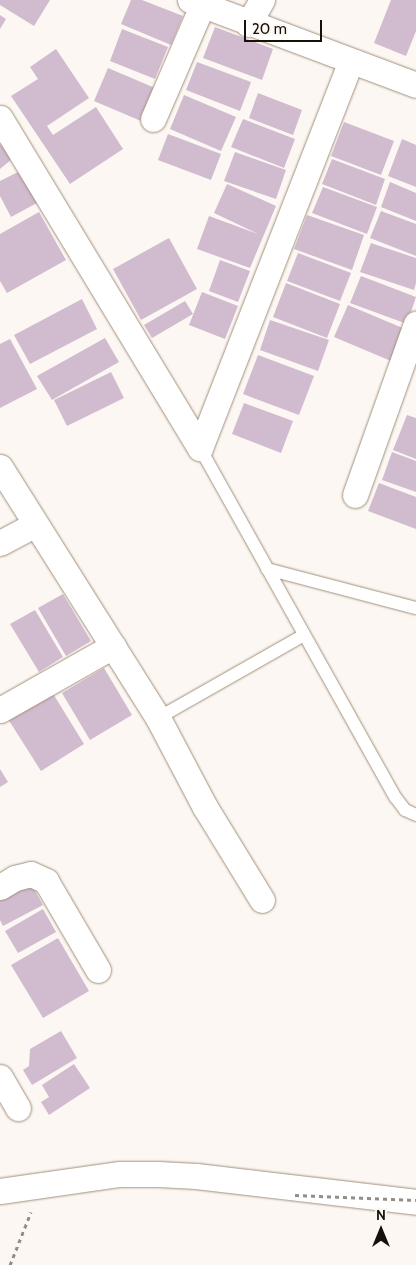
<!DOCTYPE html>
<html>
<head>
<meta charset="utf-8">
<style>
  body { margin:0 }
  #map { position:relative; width:416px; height:1265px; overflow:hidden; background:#fcf7f3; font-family:Cabin,sans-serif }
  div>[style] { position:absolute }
  .building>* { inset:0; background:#d1bbcf }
  .path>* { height:3px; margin-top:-1.5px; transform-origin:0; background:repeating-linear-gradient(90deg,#928d87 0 4px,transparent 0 8px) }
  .roads { filter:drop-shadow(0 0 1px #a28f7a) drop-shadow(0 0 1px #a28f7a) }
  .lane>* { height:12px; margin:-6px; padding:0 6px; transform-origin:6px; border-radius:6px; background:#fff }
  .street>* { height:25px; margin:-12.5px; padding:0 12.5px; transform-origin:12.5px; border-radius:12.5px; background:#fff }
  .path-bridge>* { height:3px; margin-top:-1.5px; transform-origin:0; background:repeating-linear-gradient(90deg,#928d87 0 4px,transparent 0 8px) }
  span { translate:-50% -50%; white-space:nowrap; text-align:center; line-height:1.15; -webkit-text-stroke:4px #fcf7f3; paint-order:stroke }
  .north { position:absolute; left:356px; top:1205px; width:50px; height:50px; -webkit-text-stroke:4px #fcf7f3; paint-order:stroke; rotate:0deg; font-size:14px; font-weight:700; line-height:20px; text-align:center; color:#171008 }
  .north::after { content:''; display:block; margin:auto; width:18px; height:22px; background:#171008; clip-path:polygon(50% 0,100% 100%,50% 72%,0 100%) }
  .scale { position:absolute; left:244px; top:20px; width:78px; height:22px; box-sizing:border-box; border:2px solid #171008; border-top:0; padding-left:6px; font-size:15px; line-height:18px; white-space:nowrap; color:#171008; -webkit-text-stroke:4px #fcf7f3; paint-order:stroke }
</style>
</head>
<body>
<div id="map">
  <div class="building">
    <i style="clip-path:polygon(0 0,50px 0,34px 26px,0 5px)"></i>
    <i style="clip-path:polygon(131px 0,142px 0,183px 16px,171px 45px,121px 24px)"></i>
    <i style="clip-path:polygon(391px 0,416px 0,416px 31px,406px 56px,374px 43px)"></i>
    <i style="clip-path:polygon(0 15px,6px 19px,0 29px)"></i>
    <i style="clip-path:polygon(215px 27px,273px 49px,262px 80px,203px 58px)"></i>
    <i style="clip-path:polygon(122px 29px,168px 47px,155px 79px,110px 61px)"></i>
    <i style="clip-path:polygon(56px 49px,89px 98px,47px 126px,53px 135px,96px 107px,123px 149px,70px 184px,11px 96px,38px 79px,30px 67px)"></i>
    <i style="clip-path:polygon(197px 62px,251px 82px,240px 111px,186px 90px)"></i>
    <i style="clip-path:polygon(108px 68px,155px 88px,141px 121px,94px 101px)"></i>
    <i style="clip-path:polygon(258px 93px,302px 110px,293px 135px,249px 118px)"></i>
    <i style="clip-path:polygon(184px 95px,236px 117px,221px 151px,170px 129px)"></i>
    <i style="clip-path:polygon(243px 119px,295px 139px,284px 168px,231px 147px)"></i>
    <i style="clip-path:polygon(344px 122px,394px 141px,381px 175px,331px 156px)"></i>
    <i style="clip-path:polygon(168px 134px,221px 154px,211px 180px,158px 160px)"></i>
    <i style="clip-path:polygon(402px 139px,416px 145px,416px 187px,388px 176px)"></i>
    <i style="clip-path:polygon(0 144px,12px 159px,0 169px)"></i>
    <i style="clip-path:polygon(235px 152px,286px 170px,276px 199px,224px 181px)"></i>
    <i style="clip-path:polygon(332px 159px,385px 179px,376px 205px,322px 184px)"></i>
    <i style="clip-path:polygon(20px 171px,37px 203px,11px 217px,0 196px,0 181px)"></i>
    <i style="clip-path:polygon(390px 182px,416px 193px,416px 221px,381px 207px)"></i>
    <i style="clip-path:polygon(227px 184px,276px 206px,250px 268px,197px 249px,209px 216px,258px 234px,214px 213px)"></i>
    <i style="clip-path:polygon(323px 187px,377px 207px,367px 234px,312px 213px)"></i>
    <i style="clip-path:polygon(381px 211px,416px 224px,416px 256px,370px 238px)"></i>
    <i style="clip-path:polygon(39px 212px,66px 260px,7px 293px,0 281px,0 234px)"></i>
    <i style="clip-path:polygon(307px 215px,364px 235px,352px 270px,294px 249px)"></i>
    <i style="clip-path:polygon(169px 238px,197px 289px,141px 320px,113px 269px)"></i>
    <i style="clip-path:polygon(371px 243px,416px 258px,416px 283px,414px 290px,360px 272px)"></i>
    <i style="clip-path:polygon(298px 253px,351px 273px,340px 301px,287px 281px)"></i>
    <i style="clip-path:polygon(220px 260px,250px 271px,238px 302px,209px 291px)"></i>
    <i style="clip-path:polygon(361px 276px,416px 297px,407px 324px,350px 303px)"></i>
    <i style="clip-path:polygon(286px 283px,340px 304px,327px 338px,273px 317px)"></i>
    <i style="clip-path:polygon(202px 292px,238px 306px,225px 339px,189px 325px)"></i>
    <i style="clip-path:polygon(82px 299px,97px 329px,30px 364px,14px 335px)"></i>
    <i style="clip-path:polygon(185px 301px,193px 314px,152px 338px,144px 325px)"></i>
    <i style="clip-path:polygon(348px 305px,405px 329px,391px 361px,334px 337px)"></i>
    <i style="clip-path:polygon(270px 320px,329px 340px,318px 371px,260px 350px)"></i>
    <i style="clip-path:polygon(105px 338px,119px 362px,52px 400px,37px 376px)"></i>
    <i style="clip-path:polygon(10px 339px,37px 389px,0 408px,0 344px)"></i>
    <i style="clip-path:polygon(258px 355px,314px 376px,299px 415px,243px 394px)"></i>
    <i style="clip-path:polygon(111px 372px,124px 398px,67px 426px,54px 400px)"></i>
    <i style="clip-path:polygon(244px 403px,293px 421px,281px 453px,232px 434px)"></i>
    <i style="clip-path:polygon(407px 415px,416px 418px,416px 459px,393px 450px)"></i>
    <i style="clip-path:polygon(392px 452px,416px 461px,416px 492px,382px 480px)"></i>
    <i style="clip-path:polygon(379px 483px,416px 497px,416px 529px,368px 511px)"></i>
    <i style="clip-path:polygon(63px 594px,91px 641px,66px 656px,38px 608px)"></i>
    <i style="clip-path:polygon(35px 610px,63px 657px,39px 672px,10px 624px)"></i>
    <i style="clip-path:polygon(104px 668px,132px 715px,90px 740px,62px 693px)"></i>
    <i style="clip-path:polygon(52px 692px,84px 744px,41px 771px,8px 719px)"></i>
    <i style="clip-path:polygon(0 769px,8px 782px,0 787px)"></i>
    <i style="clip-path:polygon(31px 883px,43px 905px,3px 926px,0 920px,0 899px)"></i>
    <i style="clip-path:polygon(43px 909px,56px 932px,18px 953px,5px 931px)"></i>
    <i style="clip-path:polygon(58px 938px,89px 991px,43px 1018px,11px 965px)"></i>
    <i style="clip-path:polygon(61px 1031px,77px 1058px,32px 1085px,23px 1070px,29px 1066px,30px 1049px)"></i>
    <i style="clip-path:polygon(74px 1064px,90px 1088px,49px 1115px,41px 1102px,49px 1097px,42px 1085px)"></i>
  </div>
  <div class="path">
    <i style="left:10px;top:1265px;width:57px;rotate:-68.4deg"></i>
  </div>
  <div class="roads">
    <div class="lane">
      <i style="left:200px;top:448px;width:401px;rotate:60.8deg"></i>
      <i style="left:396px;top:798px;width:15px;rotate:53deg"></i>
      <i style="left:405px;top:810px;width:12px;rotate:24deg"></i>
      <i style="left:267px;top:569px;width:154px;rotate:14.7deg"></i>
      <i style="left:158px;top:718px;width:168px;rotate:-29.6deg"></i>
    </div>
    <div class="street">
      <i style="left:190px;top:0;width:241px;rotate:20.6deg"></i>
      <i style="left:248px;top:24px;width:28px;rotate:-60deg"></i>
      <i style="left:0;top:118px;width:386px;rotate:58.8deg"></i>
      <i style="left:153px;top:119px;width:123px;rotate:-66.6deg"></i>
      <i style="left:200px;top:448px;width:415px;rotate:-68.7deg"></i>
      <i style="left:0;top:467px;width:297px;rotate:57.8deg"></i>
      <i style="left:158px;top:718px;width:101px;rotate:62.2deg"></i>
      <i style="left:205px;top:807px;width:109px;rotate:58.5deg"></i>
      <i style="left:355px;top:495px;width:182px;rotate:-70.4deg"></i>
      <i style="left:0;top:543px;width:40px;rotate:-28deg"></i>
      <i style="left:0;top:710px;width:130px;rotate:-29.5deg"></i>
      <i style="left:0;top:887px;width:17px;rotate:-31deg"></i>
      <i style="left:15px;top:878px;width:16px;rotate:-14deg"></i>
      <i style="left:31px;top:874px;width:17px;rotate:25deg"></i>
      <i style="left:46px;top:881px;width:103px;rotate:59.7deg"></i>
      <i style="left:0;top:1077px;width:36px;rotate:60deg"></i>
      <i style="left:0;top:1191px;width:121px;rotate:-8.1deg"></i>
      <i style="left:120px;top:1174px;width:38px"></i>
      <i style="left:158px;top:1174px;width:38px;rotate:3deg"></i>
      <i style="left:196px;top:1176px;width:222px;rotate:6.7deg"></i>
    </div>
  </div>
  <div class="path-bridge">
    <i style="left:295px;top:1195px;width:121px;rotate:2.4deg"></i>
  </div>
  <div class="north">N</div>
  <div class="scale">20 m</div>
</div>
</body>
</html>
